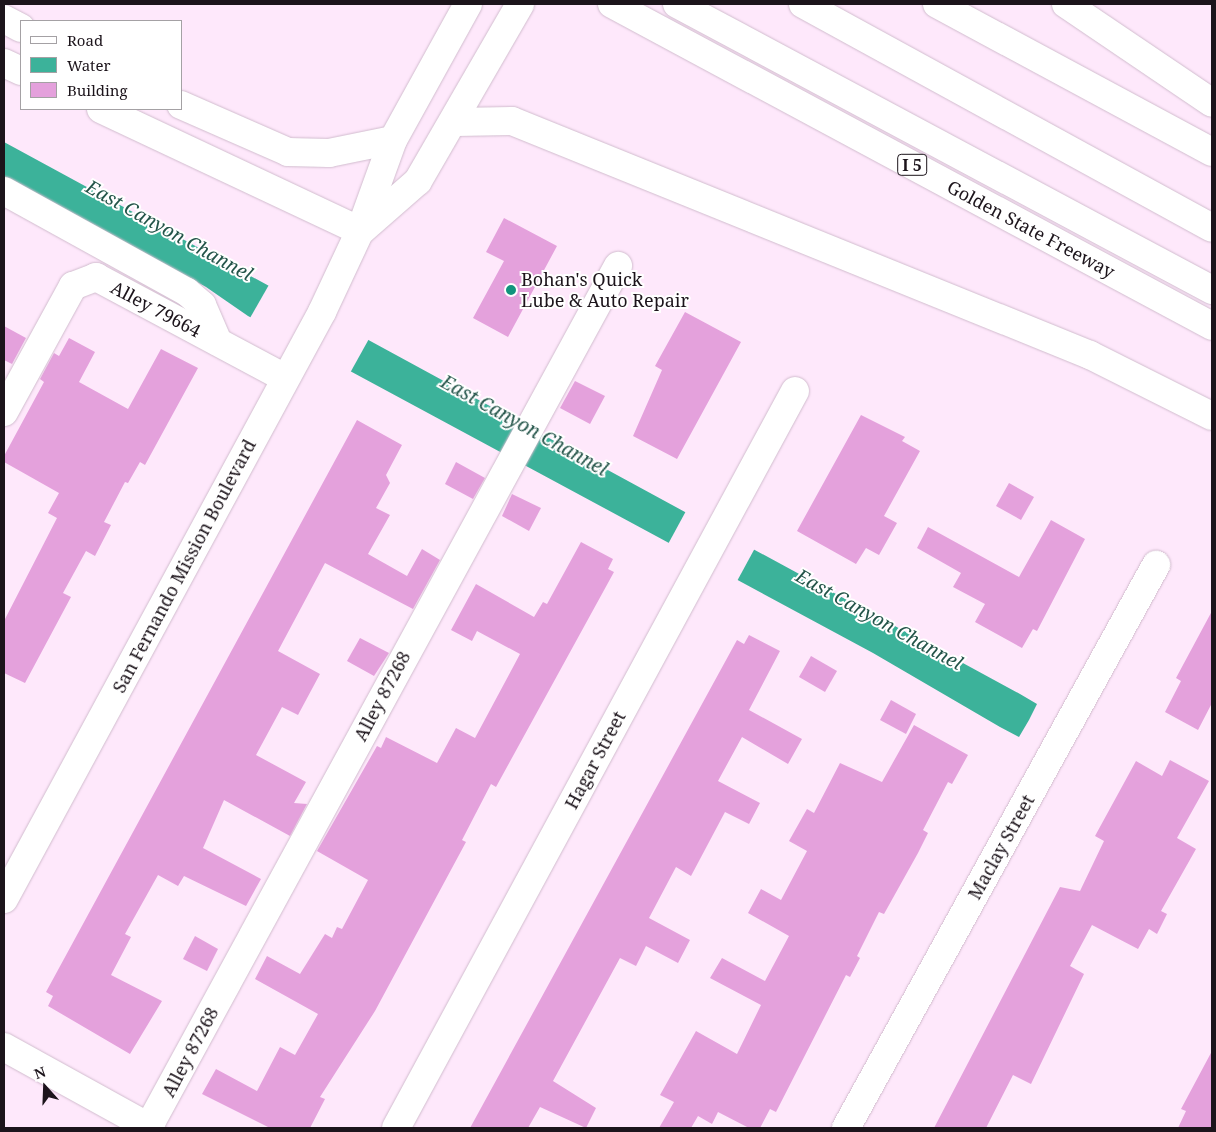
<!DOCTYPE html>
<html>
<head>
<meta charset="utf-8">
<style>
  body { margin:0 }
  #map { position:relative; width:1216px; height:1132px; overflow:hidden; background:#fee8fb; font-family:"Noto Serif",serif }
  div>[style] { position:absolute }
  .water>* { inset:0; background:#3cb29a }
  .pier>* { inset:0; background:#fee8fb }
  .building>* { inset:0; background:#e4a1dc }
  .roads { filter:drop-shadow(0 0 1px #d1bcce) drop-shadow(0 0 1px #d1bcce) }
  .minor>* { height:28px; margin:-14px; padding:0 14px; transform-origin:14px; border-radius:14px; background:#fff }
  .major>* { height:28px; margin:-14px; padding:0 14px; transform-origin:14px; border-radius:14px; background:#fff }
  .highway>* { height:28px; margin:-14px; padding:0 14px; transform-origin:14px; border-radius:14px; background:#fff }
  .dots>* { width:14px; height:14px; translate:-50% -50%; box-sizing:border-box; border:2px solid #fff; border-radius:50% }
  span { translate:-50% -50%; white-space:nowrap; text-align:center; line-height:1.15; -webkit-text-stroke:4px #fff; paint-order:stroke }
  .shield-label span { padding:1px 4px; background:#fff; border:1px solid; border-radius:4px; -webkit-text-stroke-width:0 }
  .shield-label { font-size:16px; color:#1c141b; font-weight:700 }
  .street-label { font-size:18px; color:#1c141b }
  .poi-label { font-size:18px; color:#1c141b }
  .left { translate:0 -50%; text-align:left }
  .water-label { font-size:19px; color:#24554a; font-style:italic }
  .frame { position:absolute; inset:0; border:5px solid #1c141b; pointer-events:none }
  .legend { position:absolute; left:20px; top:20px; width:162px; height:90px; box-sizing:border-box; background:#fff; border:1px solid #a4a1a4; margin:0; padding:6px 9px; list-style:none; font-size:15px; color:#1c141b }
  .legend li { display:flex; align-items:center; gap:10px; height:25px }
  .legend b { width:25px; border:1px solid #a4a1a4 }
  .north { position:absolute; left:20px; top:1062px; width:50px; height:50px; -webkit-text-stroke:4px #fff; paint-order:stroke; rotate:340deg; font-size:14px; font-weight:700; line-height:20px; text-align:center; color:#1c141b }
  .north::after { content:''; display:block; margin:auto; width:18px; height:22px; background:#1c141b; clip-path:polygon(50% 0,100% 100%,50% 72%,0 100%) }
</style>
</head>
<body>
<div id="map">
  <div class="water">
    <i style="clip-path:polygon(4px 142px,1020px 694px,1037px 704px,1029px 720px,1019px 737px,1000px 727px,873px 653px,248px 316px,206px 287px,4px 177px)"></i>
  </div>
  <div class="pier">
    <i style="clip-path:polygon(270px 283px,370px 337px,350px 373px,250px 318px)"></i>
    <i style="clip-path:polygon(686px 511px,755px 548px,736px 583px,667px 546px)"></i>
  </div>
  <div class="building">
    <i style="clip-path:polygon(504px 218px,557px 246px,508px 337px,473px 318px,504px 261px,486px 252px)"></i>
    <i style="clip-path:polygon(685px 312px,741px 342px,677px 459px,633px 436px,662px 370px,655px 366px)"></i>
    <i style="clip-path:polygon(4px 326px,26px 338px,12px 364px,4px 360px)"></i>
    <i style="clip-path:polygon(69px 338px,95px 352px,79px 382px,128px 409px,161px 349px,198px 368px,145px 465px,140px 462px,128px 483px,125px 482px,104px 522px,111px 525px,95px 556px,86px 551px,63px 593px,71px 597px,25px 683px,4px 673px,4px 621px,57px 518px,48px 513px,59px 493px,4px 462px,4px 456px,44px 382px,40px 379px,54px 353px,59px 356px)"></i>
    <i style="clip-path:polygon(575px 381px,605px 396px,590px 424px,560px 408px)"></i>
    <i style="clip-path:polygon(861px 415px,905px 437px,902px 441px,920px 451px,884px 516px,897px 523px,879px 555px,866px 548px,856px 564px,797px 531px)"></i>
    <i style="clip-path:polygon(357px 420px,402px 445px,386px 475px,390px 483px,376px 508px,390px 515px,368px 554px,407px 576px,422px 549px,440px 560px,413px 609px,325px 563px,278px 651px,320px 674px,298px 715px,282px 707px,256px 755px,306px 782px,294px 803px,307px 804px,290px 836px,224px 800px,203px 848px,261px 879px,246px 906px,184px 876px,178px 886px,158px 875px,125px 934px,131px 937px,111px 975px,162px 1001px,130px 1054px,48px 1006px,53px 996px,46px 992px)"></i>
    <i style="clip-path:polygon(456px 462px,485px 478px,473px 499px,445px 484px)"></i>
    <i style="clip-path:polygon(1009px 483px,1034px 497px,1021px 520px,996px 506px)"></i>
    <i style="clip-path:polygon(512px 494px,541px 508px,529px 531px,502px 516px)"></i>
    <i style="clip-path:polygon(1051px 520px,1085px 539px,1037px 631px,1033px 629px,1022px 648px,975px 622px,985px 604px,953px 587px,961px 573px,917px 548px,928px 527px,1019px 577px)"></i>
    <i style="clip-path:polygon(581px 542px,613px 559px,608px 569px,614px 572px,496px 787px,491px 784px,462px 840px,466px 842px,375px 1011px,320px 1097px,325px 1099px,310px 1128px,270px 1128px,202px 1094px,216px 1069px,257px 1091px,280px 1047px,295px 1055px,318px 1014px,255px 979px,267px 956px,300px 974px,325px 934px,332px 938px,337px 927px,342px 929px,368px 880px,317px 851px,377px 746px,381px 748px,386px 737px,437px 763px,456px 728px,475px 738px,520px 654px,477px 631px,472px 641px,451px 630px,476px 584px,534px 617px,543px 602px,547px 604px)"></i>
    <i style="clip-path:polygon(1212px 611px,1212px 703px,1198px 730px,1165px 712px,1181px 681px,1176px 678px)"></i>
    <i style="clip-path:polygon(749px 635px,780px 651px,749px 710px,802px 739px,788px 764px,742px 737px,718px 781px,760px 803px,749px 824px,725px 812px,691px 876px,676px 867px,649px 918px,690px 940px,678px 963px,646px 946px,636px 966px,620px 958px,553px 1081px,596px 1108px,586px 1128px,540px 1107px,528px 1128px,470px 1128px,737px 640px,744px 644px)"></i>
    <i style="clip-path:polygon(360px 638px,389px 653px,374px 676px,347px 661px)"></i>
    <i style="clip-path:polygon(811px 656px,837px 671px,825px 692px,799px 677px)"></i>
    <i style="clip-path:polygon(891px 700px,916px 714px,906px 734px,880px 720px)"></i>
    <i style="clip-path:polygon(914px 725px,968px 755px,952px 784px,948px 782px,923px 830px,928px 833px,918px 853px,884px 914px,879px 912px,857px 956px,860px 958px,850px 977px,846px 975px,776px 1112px,770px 1109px,760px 1128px,749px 1128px,718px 1112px,712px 1124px,698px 1116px,691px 1128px,659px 1128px,674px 1102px,660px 1095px,696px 1031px,737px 1054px,761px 1005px,710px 978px,722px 958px,765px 981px,789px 936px,748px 913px,761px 889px,781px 900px,807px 851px,789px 841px,807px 809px,814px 813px,840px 763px,882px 782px)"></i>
    <i style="clip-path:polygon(1170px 760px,1209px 781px,1177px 838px,1196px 849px,1161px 911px,1167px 914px,1157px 934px,1149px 929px,1138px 949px,1092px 925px,1070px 966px,1084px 974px,1031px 1084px,1013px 1075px,986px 1128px,934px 1128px,1060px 887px,1080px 891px,1104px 841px,1095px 836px,1136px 761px,1162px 776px)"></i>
    <i style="clip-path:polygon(195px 936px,218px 949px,207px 971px,183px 959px)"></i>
    <i style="clip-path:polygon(1212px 1051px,1212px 1128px,1178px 1128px,1186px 1111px,1181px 1109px)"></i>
  </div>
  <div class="roads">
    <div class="minor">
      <i style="left:4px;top:191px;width:209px;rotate:28.9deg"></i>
      <i style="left:187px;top:292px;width:20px;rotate:41deg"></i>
      <i style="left:202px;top:305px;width:40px;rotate:66.6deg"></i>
      <i style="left:4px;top:412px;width:144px;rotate:-61.3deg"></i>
      <i style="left:73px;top:286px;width:25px;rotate:-21deg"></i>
      <i style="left:96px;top:277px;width:214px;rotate:28.1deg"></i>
      <i style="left:4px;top:1047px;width:168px;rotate:28.9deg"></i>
      <i style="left:148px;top:1128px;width:982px;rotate:-61.4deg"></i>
      <i style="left:396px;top:1128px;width:838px;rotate:-61.57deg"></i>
      <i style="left:846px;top:1128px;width:643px;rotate:-61.16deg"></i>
    </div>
    <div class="major">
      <i style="left:362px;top:230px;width:74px;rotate:-41.2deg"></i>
      <i style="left:418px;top:181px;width:204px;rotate:-60deg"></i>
      <i style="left:4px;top:899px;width:668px;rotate:-61.55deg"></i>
      <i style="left:322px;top:312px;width:89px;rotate:-64.9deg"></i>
      <i style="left:360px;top:231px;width:97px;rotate:-70.1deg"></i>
      <i style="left:393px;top:140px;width:155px;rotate:-61.1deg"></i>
    </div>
    <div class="highway">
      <i style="left:612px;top:4px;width:681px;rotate:28.22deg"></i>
      <i style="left:677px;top:4px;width:607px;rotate:28.13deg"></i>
      <i style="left:803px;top:4px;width:466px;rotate:28.7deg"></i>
      <i style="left:937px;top:4px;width:312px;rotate:28.3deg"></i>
      <i style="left:1066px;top:4px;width:176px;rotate:34.1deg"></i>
      <i style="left:4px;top:19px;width:19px;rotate:28deg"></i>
      <i style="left:4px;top:63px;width:19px;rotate:25deg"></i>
      <i style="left:181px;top:105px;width:117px;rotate:23.7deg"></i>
      <i style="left:288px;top:152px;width:41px;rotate:1.4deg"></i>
      <i style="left:329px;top:153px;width:65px;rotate:-11.5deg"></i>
      <i style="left:101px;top:109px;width:286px;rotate:25.2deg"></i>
      <i style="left:456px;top:122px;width:56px;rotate:-1deg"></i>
      <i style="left:512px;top:121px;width:624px;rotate:22.04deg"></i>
      <i style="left:1090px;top:355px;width:136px;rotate:26.6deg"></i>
    </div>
  </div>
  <div class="dots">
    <i style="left:511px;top:290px;background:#11947d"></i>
  </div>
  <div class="shield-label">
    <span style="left:912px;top:165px">I 5</span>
  </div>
  <div class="street-label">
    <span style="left:1031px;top:229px;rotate:28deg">Golden State Freeway</span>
    <span style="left:156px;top:309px;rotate:28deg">Alley 79664</span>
    <span style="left:184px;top:566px;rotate:-62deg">San Fernando Mission Boulevard</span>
    <span style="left:382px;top:696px;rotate:-62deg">Alley 87268</span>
    <span style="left:595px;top:760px;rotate:-62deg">Hagar Street</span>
    <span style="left:1001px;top:847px;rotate:-61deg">Maclay Street</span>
    <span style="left:190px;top:1052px;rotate:-62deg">Alley 87268</span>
  </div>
  <div class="poi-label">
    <span class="left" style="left:521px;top:290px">Bohan's Quick<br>Lube &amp; Auto Repair</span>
  </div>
  <div class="water-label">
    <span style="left:169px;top:231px;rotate:29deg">East Canyon Channel</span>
    <span style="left:524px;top:426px;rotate:29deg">East Canyon Channel</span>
    <span style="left:879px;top:620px;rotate:29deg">East Canyon Channel</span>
  </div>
  <div class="frame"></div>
  <ul class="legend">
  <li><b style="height:6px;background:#fff"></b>Road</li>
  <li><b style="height:14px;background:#3cb29a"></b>Water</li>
  <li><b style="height:14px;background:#e4a1dc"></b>Building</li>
  </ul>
  <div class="north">N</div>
</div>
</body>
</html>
